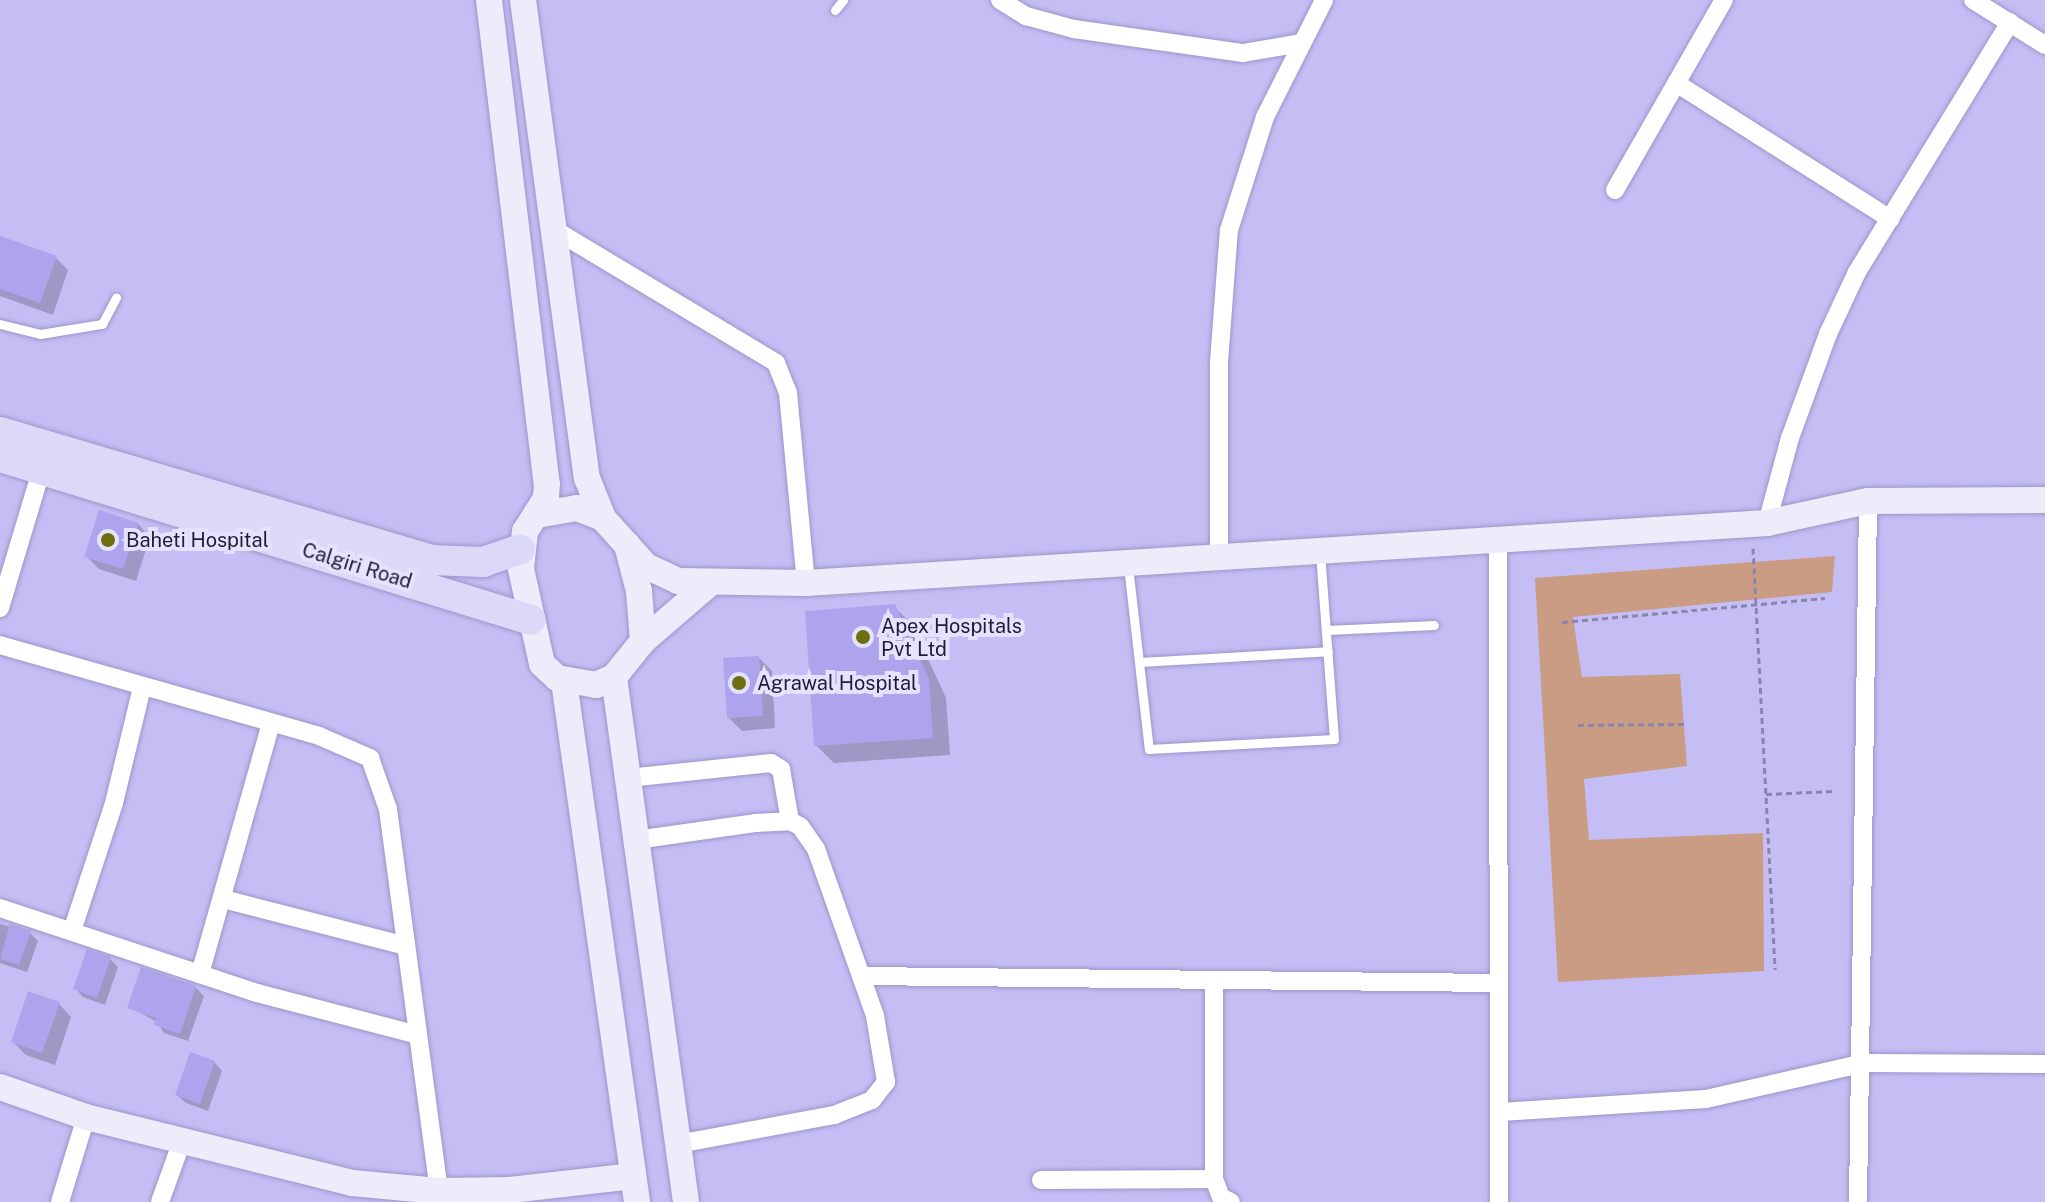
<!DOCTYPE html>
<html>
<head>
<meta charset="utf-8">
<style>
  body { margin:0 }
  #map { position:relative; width:2045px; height:1202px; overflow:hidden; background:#c5bef5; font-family:"Public Sans",sans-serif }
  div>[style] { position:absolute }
  .green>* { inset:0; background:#c99c83 }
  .shadow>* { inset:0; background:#0003 }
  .building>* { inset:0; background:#aea4ed }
  .path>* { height:3px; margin-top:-1.5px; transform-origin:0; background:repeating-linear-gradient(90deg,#8a85af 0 6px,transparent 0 10px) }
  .roads { filter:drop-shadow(0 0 2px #9d96cb) drop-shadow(0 0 2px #9d96cb) }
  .lane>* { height:9px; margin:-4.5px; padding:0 4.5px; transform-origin:4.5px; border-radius:4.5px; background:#fff }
  .street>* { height:18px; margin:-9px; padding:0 9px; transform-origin:9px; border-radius:9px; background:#fff }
  .secondary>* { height:26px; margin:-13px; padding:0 13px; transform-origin:13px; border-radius:13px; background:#eeecfb }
  .primary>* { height:30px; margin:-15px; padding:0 15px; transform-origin:15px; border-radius:15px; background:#dcd9f8 }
  .dots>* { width:22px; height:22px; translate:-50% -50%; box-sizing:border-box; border:4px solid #e5e2ff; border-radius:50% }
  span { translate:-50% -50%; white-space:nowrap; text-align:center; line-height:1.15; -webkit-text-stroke:8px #e5e2ff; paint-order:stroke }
  .poi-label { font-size:20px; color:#1f1c30 }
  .left { translate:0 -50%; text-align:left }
  .street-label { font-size:20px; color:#1f1c30 }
</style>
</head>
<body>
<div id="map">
  <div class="green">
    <i style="clip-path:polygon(1835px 556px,1832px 592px,1573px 617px,1582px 677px,1680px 674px,1687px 766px,1584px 779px,1589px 840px,1763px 833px,1764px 971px,1558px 982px,1535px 578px)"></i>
  </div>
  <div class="shadow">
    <i style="clip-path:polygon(0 238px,55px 257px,68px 270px,53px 315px,0 296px)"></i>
    <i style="clip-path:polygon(138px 524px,150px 537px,136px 581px,99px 569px,86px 556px)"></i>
    <i style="clip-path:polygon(894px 607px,912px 624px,946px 698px,950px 755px,834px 763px,816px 745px)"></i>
    <i style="clip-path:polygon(759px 658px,772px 671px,775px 728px,742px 731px,729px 718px)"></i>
    <i style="clip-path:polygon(0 924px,30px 933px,38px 941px,27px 972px,0 963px)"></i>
    <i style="clip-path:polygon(110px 959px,118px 967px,105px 1005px,83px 997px,75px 988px)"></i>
    <i style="clip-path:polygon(195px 987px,204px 996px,188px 1041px,164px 1033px,157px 1022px,130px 1007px)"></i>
    <i style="clip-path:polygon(59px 1004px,71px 1017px,55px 1065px,26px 1055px,13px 1042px)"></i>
    <i style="clip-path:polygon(214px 1062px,222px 1071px,208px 1111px,186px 1103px,177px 1095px)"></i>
  </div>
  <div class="building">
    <i style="clip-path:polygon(0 236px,57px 256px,40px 303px,0 289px)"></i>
    <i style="clip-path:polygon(99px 510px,139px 523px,123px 569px,84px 557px)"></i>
    <i style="clip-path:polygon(895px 604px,929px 679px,933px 738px,814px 746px,805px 611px)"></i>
    <i style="clip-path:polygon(759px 656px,763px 716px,727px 718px,723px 658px)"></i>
    <i style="clip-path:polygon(10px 924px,31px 931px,19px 965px,0 959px)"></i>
    <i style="clip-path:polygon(87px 949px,111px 957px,97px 998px,73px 989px)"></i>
    <i style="clip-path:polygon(141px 967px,196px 986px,180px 1034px,154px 1025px,156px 1018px,127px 1008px)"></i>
    <i style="clip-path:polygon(28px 991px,60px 1002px,42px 1053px,11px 1042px)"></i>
    <i style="clip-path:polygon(190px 1052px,215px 1061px,200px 1104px,175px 1095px)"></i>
  </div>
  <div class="path">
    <i style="left:1753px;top:548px;width:422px;rotate:87deg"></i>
    <i style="left:1562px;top:622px;width:264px;rotate:-5.2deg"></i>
    <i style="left:1578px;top:725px;width:106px;rotate:-0.5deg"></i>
    <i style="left:1766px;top:794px;width:68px;rotate:-2.5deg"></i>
  </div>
  <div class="roads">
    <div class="lane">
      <i style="left:835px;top:10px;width:13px;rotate:-51deg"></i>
      <i style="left:0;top:324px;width:41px;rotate:14deg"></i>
      <i style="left:40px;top:334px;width:63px;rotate:-9.2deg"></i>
      <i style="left:102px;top:324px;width:30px;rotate:-62deg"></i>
      <i style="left:1128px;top:566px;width:184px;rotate:83.5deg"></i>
      <i style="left:1149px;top:749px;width:185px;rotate:-3.1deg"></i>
      <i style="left:1334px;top:739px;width:187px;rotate:-94.3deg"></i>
      <i style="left:1327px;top:630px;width:107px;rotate:-2.7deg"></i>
      <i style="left:1140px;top:662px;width:188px;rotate:-3.3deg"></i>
    </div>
    <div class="street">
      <i style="left:1000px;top:0;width:31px;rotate:32deg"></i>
      <i style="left:1026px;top:16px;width:50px;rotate:15.2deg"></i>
      <i style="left:1074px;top:29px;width:171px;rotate:8.1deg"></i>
      <i style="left:1243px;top:53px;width:60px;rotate:-9.6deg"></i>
      <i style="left:1973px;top:0;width:85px;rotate:32deg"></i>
      <i style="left:1676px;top:83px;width:254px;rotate:32.4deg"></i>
      <i style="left:1615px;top:190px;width:219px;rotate:-60.2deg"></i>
      <i style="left:555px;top:230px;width:258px;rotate:31deg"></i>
      <i style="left:776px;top:363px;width:32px;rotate:68deg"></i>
      <i style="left:788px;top:393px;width:191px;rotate:84.6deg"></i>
      <i style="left:1767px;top:523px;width:88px;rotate:-74.9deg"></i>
      <i style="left:1790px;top:438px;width:111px;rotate:-69.9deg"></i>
      <i style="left:1828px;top:334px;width:68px;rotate:-64.9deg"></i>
      <i style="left:1857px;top:272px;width:293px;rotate:-58.5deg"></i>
      <i style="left:1498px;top:542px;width:660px;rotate:89.91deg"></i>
      <i style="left:1219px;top:560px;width:198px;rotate:-90deg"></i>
      <i style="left:1219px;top:362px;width:132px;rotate:-85.7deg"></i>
      <i style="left:1229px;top:230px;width:119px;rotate:-72.3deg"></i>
      <i style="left:1265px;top:117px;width:131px;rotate:-63.2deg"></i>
      <i style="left:0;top:608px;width:153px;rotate:-73.3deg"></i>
      <i style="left:0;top:645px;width:332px;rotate:15.9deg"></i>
      <i style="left:319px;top:736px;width:56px;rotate:23.3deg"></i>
      <i style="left:370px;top:758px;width:54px;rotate:70.6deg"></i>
      <i style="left:388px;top:809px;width:385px;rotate:82.4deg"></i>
      <i style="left:628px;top:778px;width:144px;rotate:-6deg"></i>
      <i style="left:771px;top:763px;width:12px;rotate:31deg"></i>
      <i style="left:781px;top:769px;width:53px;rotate:80.2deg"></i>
      <i style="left:636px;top:840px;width:120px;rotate:-8.1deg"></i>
      <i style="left:755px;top:823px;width:35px;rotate:-3deg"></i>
      <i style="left:790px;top:821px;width:11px;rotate:27deg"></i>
      <i style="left:800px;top:826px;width:28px;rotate:55deg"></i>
      <i style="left:816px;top:849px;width:177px;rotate:70.5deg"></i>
      <i style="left:875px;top:1016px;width:67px;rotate:80.5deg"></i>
      <i style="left:886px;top:1082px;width:23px;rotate:128deg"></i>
      <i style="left:872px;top:1100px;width:41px;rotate:158.5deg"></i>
      <i style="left:834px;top:1115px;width:160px;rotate:169.5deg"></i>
      <i style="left:223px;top:899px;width:189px;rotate:14.4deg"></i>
      <i style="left:0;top:908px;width:271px;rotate:18.3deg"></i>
      <i style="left:257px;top:993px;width:166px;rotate:14.6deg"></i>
      <i style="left:72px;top:931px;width:135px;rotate:-71.8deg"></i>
      <i style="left:114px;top:803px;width:119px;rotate:-76.4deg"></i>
      <i style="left:200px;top:974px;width:261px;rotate:-74.2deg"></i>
      <i style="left:861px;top:976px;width:638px;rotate:0.63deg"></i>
      <i style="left:1214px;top:983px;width:196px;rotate:90deg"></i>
      <i style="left:1214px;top:1179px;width:19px;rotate:69deg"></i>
      <i style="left:1221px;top:1197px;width:11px;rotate:27deg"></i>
      <i style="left:1500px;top:1112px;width:206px;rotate:-3.6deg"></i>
      <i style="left:1706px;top:1099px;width:162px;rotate:-12.8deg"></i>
      <i style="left:1864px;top:1063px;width:181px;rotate:0.3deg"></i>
      <i style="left:1041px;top:1180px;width:173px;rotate:-0.3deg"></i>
      <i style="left:60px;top:1202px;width:89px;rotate:-73deg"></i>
      <i style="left:160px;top:1202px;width:65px;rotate:-70.2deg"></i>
      <i style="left:1858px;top:1202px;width:701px;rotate:-89.18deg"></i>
    </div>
    <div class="secondary">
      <i style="left:489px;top:0;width:486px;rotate:83.2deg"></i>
      <i style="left:547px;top:483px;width:15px;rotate:94deg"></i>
      <i style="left:546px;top:498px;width:39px;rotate:122deg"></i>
      <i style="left:525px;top:531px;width:38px;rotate:96deg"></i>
      <i style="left:521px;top:569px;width:97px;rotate:77.5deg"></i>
      <i style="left:542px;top:664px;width:21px;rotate:43deg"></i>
      <i style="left:557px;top:678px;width:40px;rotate:10deg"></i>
      <i style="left:596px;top:685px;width:20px;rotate:-24deg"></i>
      <i style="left:614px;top:677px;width:46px;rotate:-51.1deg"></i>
      <i style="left:643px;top:641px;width:50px;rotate:-94.6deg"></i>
      <i style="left:639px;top:591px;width:48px;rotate:-104.6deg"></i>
      <i style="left:627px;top:545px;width:36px;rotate:-132deg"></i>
      <i style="left:603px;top:518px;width:28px;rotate:-159deg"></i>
      <i style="left:577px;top:508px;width:42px;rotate:170.3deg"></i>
      <i style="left:523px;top:0;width:482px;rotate:82.4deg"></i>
      <i style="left:587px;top:478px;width:43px;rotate:68.2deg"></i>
      <i style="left:627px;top:545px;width:28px;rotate:48deg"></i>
      <i style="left:646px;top:566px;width:35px;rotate:25deg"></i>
      <i style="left:678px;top:581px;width:128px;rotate:0.9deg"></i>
      <i style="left:806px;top:583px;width:963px;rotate:-3.57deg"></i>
      <i style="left:1767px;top:523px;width:103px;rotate:-12.3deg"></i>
      <i style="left:1868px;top:501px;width:177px;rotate:-0.3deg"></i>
      <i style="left:643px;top:641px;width:87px;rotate:-40.8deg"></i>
      <i style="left:614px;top:677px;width:530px;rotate:82.19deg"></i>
      <i style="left:564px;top:681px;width:526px;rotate:82.02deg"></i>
      <i style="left:0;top:1087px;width:91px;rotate:19.2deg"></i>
      <i style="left:86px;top:1117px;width:274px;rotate:13.9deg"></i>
      <i style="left:352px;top:1183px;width:87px;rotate:5.3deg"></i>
      <i style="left:439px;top:1191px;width:71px;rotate:-0.8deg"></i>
      <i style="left:510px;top:1190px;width:124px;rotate:-6.5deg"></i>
    </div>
    <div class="primary">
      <i style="left:0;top:432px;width:450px;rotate:16.5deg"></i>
      <i style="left:431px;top:560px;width:52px;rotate:2.2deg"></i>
      <i style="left:483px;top:562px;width:39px;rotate:-19deg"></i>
      <i style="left:0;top:457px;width:555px;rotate:17.06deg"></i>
    </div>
  </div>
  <div class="dots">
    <i style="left:108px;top:540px;background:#6d6e10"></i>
    <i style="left:863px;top:637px;background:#6d6e10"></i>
    <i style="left:739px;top:683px;background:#6d6e10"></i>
  </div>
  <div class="poi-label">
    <span class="left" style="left:126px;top:540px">Baheti Hospital</span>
    <span class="left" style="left:881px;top:638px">Apex Hospitals<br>Pvt Ltd</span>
    <span class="left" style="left:757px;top:683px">Agrawal Hospital</span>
  </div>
  <div class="street-label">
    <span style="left:357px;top:566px;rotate:17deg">Calgiri Road</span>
  </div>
</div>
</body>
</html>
